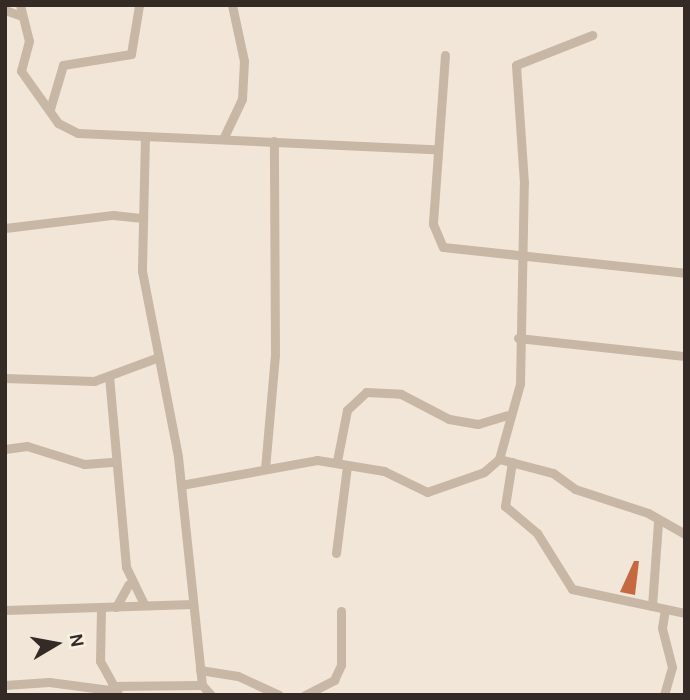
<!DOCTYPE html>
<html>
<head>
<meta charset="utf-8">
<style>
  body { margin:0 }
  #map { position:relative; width:690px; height:700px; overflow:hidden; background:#f1e6d8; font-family:Karla,sans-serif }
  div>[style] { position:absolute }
  .building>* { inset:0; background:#c56941 }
  .street>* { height:9px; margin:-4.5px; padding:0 4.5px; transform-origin:4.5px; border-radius:4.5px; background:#c8b7a4 }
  span { translate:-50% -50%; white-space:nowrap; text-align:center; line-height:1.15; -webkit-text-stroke:5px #f9f0e4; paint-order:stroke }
  .frame { position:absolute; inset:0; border:7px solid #342b26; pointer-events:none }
  .north { position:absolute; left:21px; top:609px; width:70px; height:70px; -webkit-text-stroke:5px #f9f0e4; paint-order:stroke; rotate:80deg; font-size:19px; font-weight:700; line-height:28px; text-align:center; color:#342b26 }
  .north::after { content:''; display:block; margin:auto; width:24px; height:32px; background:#342b26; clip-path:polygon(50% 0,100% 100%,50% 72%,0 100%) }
</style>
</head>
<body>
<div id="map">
  <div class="building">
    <i style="clip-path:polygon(634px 561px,639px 561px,635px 595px,620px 592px)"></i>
  </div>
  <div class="street">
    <i style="left:20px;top:5px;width:37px;rotate:76deg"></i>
    <i style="left:29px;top:41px;width:31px;rotate:105deg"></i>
    <i style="left:21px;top:71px;width:64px;rotate:54.6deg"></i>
    <i style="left:58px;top:123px;width:22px;rotate:27deg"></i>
    <i style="left:78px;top:133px;width:356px;rotate:2.6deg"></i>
    <i style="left:5px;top:10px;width:15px;rotate:20deg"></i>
    <i style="left:445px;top:55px;width:169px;rotate:94.1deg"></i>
    <i style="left:433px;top:224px;width:25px;rotate:67deg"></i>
    <i style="left:443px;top:247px;width:243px;rotate:6.1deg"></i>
    <i style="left:50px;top:109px;width:46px;rotate:-73.5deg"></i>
    <i style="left:63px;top:65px;width:69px;rotate:-9.2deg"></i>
    <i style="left:131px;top:54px;width:50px;rotate:-80.7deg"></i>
    <i style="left:145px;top:136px;width:135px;rotate:91.3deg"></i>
    <i style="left:142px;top:271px;width:189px;rotate:79deg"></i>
    <i style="left:178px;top:457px;width:229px;rotate:84deg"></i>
    <i style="left:223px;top:139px;width:44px;rotate:-64.6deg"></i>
    <i style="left:242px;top:99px;width:38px;rotate:-87deg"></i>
    <i style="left:244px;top:61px;width:57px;rotate:-102.1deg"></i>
    <i style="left:5px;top:228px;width:109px;rotate:-6.9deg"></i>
    <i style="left:113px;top:215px;width:30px;rotate:6deg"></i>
    <i style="left:518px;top:338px;width:168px;rotate:6.2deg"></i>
    <i style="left:109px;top:376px;width:192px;rotate:84.9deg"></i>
    <i style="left:126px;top:567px;width:41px;rotate:64.1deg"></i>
    <i style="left:5px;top:378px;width:89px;rotate:1.9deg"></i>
    <i style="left:94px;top:381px;width:69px;rotate:-20.3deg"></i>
    <i style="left:5px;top:449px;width:22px;rotate:-8deg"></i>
    <i style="left:27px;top:446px;width:60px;rotate:17.5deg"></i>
    <i style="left:84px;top:464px;width:31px;rotate:-4deg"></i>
    <i style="left:499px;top:459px;width:56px;rotate:14.5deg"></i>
    <i style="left:553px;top:473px;width:27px;rotate:36deg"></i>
    <i style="left:575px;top:489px;width:77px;rotate:18.2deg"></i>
    <i style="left:648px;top:513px;width:43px;rotate:29.6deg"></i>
    <i style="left:337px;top:461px;width:52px;rotate:-78.9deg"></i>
    <i style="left:347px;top:410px;width:26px;rotate:-43deg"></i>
    <i style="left:366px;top:392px;width:35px;rotate:3deg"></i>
    <i style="left:401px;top:394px;width:54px;rotate:27.5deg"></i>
    <i style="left:449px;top:419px;width:29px;rotate:10deg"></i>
    <i style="left:478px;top:424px;width:30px;rotate:-17deg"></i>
    <i style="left:512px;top:462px;width:45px;rotate:99deg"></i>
    <i style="left:505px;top:506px;width:42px;rotate:40.2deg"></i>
    <i style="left:537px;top:533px;width:66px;rotate:58deg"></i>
    <i style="left:572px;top:589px;width:116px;rotate:12deg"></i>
    <i style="left:265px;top:469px;width:114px;rotate:-85deg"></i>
    <i style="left:275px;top:355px;width:214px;rotate:-90.3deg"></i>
    <i style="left:181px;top:485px;width:138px;rotate:-10.4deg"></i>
    <i style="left:317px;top:460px;width:68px;rotate:9.3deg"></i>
    <i style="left:384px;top:471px;width:48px;rotate:26deg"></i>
    <i style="left:427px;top:492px;width:60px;rotate:-19.3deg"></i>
    <i style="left:484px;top:472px;width:20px;rotate:-41deg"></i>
    <i style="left:499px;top:459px;width:78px;rotate:-74.4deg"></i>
    <i style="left:520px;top:384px;width:201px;rotate:-88.9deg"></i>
    <i style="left:524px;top:183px;width:118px;rotate:-93.9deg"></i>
    <i style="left:516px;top:65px;width:82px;rotate:-21.5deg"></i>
    <i style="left:336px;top:553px;width:88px;rotate:-82.8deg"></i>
    <i style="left:652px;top:606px;width:84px;rotate:-85.9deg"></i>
    <i style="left:116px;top:607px;width:26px;rotate:-61deg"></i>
    <i style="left:101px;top:609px;width:52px;rotate:91.1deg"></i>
    <i style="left:100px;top:661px;width:33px;rotate:61deg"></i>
    <i style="left:5px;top:610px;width:188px;rotate:-1.8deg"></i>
    <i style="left:200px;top:670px;width:38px;rotate:9deg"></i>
    <i style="left:238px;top:676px;width:45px;rotate:24.9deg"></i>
    <i style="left:5px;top:685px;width:44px;rotate:-3.9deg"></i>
    <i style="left:49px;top:682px;width:69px;rotate:7.5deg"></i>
    <i style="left:112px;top:686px;width:90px;rotate:-0.6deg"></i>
    <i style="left:202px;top:685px;width:13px;rotate:48deg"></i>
    <i style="left:305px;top:695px;width:33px;rotate:-27deg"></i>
    <i style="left:334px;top:680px;width:17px;rotate:-65deg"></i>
    <i style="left:341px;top:665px;width:54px;rotate:-90deg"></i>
    <i style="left:664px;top:695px;width:29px;rotate:-74deg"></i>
    <i style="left:672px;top:667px;width:40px;rotate:-104.4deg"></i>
    <i style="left:662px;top:628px;width:18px;rotate:-81deg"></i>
  </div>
  <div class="frame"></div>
  <div class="north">N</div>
</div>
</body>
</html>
